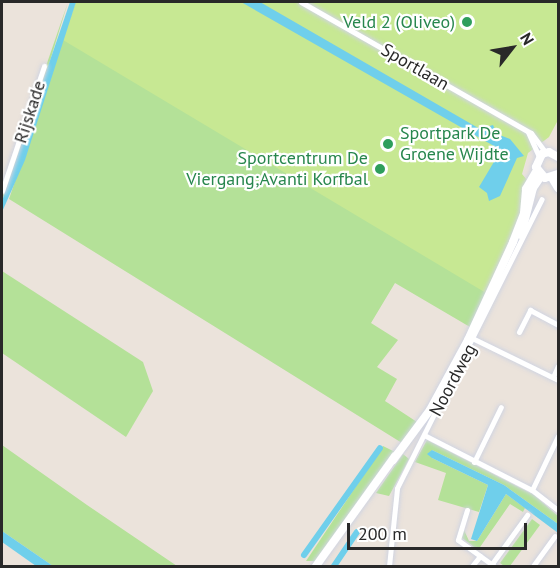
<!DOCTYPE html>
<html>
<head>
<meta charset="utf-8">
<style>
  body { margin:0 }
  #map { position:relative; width:560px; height:568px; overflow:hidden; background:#ebe3db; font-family:"PT Sans",sans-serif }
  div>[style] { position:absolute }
  .green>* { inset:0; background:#b4e198 }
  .pitch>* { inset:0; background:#c7e893 }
  .water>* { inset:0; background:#6fcfeb }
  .canal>* { height:6px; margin:-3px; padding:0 3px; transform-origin:3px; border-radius:3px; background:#6fcfeb }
  .roads { filter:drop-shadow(0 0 2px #d0d4e1) drop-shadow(0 0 2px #d0d4e1) }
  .street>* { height:5px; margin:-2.5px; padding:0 2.5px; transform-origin:2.5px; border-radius:2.5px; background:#fff }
  .secondary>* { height:8px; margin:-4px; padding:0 4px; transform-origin:4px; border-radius:4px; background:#fff }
  .dots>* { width:16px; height:16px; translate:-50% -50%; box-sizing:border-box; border:3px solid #fff; border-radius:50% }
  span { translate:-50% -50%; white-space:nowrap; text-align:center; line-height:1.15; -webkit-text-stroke:4.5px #fff; paint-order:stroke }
  .leisure-label { font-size:18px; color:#27864d }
  .right { translate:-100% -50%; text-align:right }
  .left { translate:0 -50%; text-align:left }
  .street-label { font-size:18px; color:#292929 }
  .frame { position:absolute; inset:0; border:3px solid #292929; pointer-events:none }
  .north { position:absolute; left:482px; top:18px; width:60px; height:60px; -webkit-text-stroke:4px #fff; paint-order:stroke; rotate:59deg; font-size:16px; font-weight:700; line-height:24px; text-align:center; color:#292929 }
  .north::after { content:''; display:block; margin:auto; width:21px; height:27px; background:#292929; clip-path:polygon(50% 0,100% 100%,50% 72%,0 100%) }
  .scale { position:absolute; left:347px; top:523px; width:180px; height:27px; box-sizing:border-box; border:3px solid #292929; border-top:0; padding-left:8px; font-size:18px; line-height:21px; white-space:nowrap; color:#292929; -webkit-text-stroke:4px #fff; paint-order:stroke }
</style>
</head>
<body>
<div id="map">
  <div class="green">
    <i style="clip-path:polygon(68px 2px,24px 146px,2px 200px,2px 194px)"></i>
    <i style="clip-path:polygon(76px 2px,490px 286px,470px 327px,395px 283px,371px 323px,398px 340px,377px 367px,397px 379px,385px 401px,417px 422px,402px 443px,9px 199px)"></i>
    <i style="clip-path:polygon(2px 271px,143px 362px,153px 391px,126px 437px,2px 353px)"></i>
    <i style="clip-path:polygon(427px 440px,534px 495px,558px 516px,558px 524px,504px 485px,432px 450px,432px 458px,488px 485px,479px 512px,438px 500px,446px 473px,415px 462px)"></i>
    <i style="clip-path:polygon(2px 445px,87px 505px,177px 566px,53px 566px,2px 531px)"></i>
    <i style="clip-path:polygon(383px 446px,395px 452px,315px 561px,306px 561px)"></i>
    <i style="clip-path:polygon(403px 454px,409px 459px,389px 496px,376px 493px)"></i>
    <i style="clip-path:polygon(506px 494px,525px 508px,523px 512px,510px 504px,478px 550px,462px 538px,464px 530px,469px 541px,477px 541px)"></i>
    <i style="clip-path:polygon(532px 519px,540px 525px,510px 566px,504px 566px,500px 563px)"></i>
  </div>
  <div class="pitch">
    <i style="clip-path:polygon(76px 2px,558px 2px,558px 120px,549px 137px,528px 153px,522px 174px,527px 180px,520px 218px,486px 293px,63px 40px)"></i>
  </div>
  <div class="water">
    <i style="clip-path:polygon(70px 2px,76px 2px,25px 160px,2px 212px,2px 201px)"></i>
    <i style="clip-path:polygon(241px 2px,260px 2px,480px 129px,493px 125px,497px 134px,510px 139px,524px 156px,517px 158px,500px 196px,489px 201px,487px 193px,479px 187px,501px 150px)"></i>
    <i style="clip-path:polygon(432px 450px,504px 485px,558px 524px,558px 533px,506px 494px,477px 541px,471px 539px,488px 485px,432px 458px,427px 454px)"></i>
    <i style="clip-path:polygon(2px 531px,53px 566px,36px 566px,2px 542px)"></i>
  </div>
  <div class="canal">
    <i style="left:304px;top:555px;width:131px;rotate:-54.6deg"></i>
    <i style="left:334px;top:566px;width:41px;rotate:-55.9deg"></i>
  </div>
  <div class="roads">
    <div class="street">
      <i style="left:301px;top:2px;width:265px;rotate:29.7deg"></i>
      <i style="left:531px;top:133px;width:25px;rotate:53deg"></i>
      <i style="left:528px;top:132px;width:27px;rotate:66deg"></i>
      <i style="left:2px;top:191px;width:132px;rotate:-71.4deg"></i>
      <i style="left:519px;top:332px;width:25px;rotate:-63deg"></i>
      <i style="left:530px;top:310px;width:32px;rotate:28deg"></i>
      <i style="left:474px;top:339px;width:93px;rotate:26deg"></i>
      <i style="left:553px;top:377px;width:12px;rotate:-66deg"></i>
      <i style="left:424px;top:435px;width:121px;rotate:27deg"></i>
      <i style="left:532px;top:490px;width:33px;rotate:38deg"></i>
      <i style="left:474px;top:462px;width:61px;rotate:-63.9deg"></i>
      <i style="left:532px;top:490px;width:60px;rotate:-64.3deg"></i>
      <i style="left:467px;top:510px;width:31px;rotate:107deg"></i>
      <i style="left:458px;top:540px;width:44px;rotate:35.8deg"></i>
      <i style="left:491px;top:565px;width:62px;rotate:-54.2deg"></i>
      <i style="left:389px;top:566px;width:78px;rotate:-84.1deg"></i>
      <i style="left:397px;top:488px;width:323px;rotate:-63.4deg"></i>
      <i style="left:472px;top:566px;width:13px;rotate:-51deg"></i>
      <i style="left:533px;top:566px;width:37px;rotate:-54deg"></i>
    </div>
    <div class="secondary">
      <i style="left:558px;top:157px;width:10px;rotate:-151deg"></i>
      <i style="left:549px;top:152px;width:7px;rotate:164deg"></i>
      <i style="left:542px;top:154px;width:14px;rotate:115deg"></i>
      <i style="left:536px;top:167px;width:14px;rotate:51deg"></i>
      <i style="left:545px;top:178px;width:14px;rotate:-17deg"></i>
      <i style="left:552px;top:178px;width:12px;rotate:59deg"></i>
      <i style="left:521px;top:235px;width:49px;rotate:-75.7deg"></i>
      <i style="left:533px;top:188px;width:14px;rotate:-56deg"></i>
      <i style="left:393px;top:460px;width:62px;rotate:-53.5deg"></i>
      <i style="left:430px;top:410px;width:80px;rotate:-61.5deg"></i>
      <i style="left:468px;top:340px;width:108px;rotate:-65.3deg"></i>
      <i style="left:513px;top:242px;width:31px;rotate:-69deg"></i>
      <i style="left:524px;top:213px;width:24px;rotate:-85deg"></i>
      <i style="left:526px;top:189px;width:22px;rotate:-60deg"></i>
      <i style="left:316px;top:566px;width:135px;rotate:-54.3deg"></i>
    </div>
  </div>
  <div class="dots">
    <i style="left:467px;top:22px;background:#2e9e5b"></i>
    <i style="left:388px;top:144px;background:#2e9e5b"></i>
    <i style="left:380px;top:169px;background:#2e9e5b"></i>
  </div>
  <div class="leisure-label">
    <span class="right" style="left:455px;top:22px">Veld 2 (Oliveo)</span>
    <span class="left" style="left:400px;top:144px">Sportpark De<br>Groene Wijdte</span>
    <span class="right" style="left:368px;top:169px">Sportcentrum De<br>Viergang;Avanti Korfbal</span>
  </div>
  <div class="street-label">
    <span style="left:415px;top:67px;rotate:30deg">Sportlaan</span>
    <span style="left:30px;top:112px;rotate:-72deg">Rijskade</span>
    <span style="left:453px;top:380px;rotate:-62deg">Noordweg</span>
  </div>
  <div class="frame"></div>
  <div class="north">N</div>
  <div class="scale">200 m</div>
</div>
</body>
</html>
